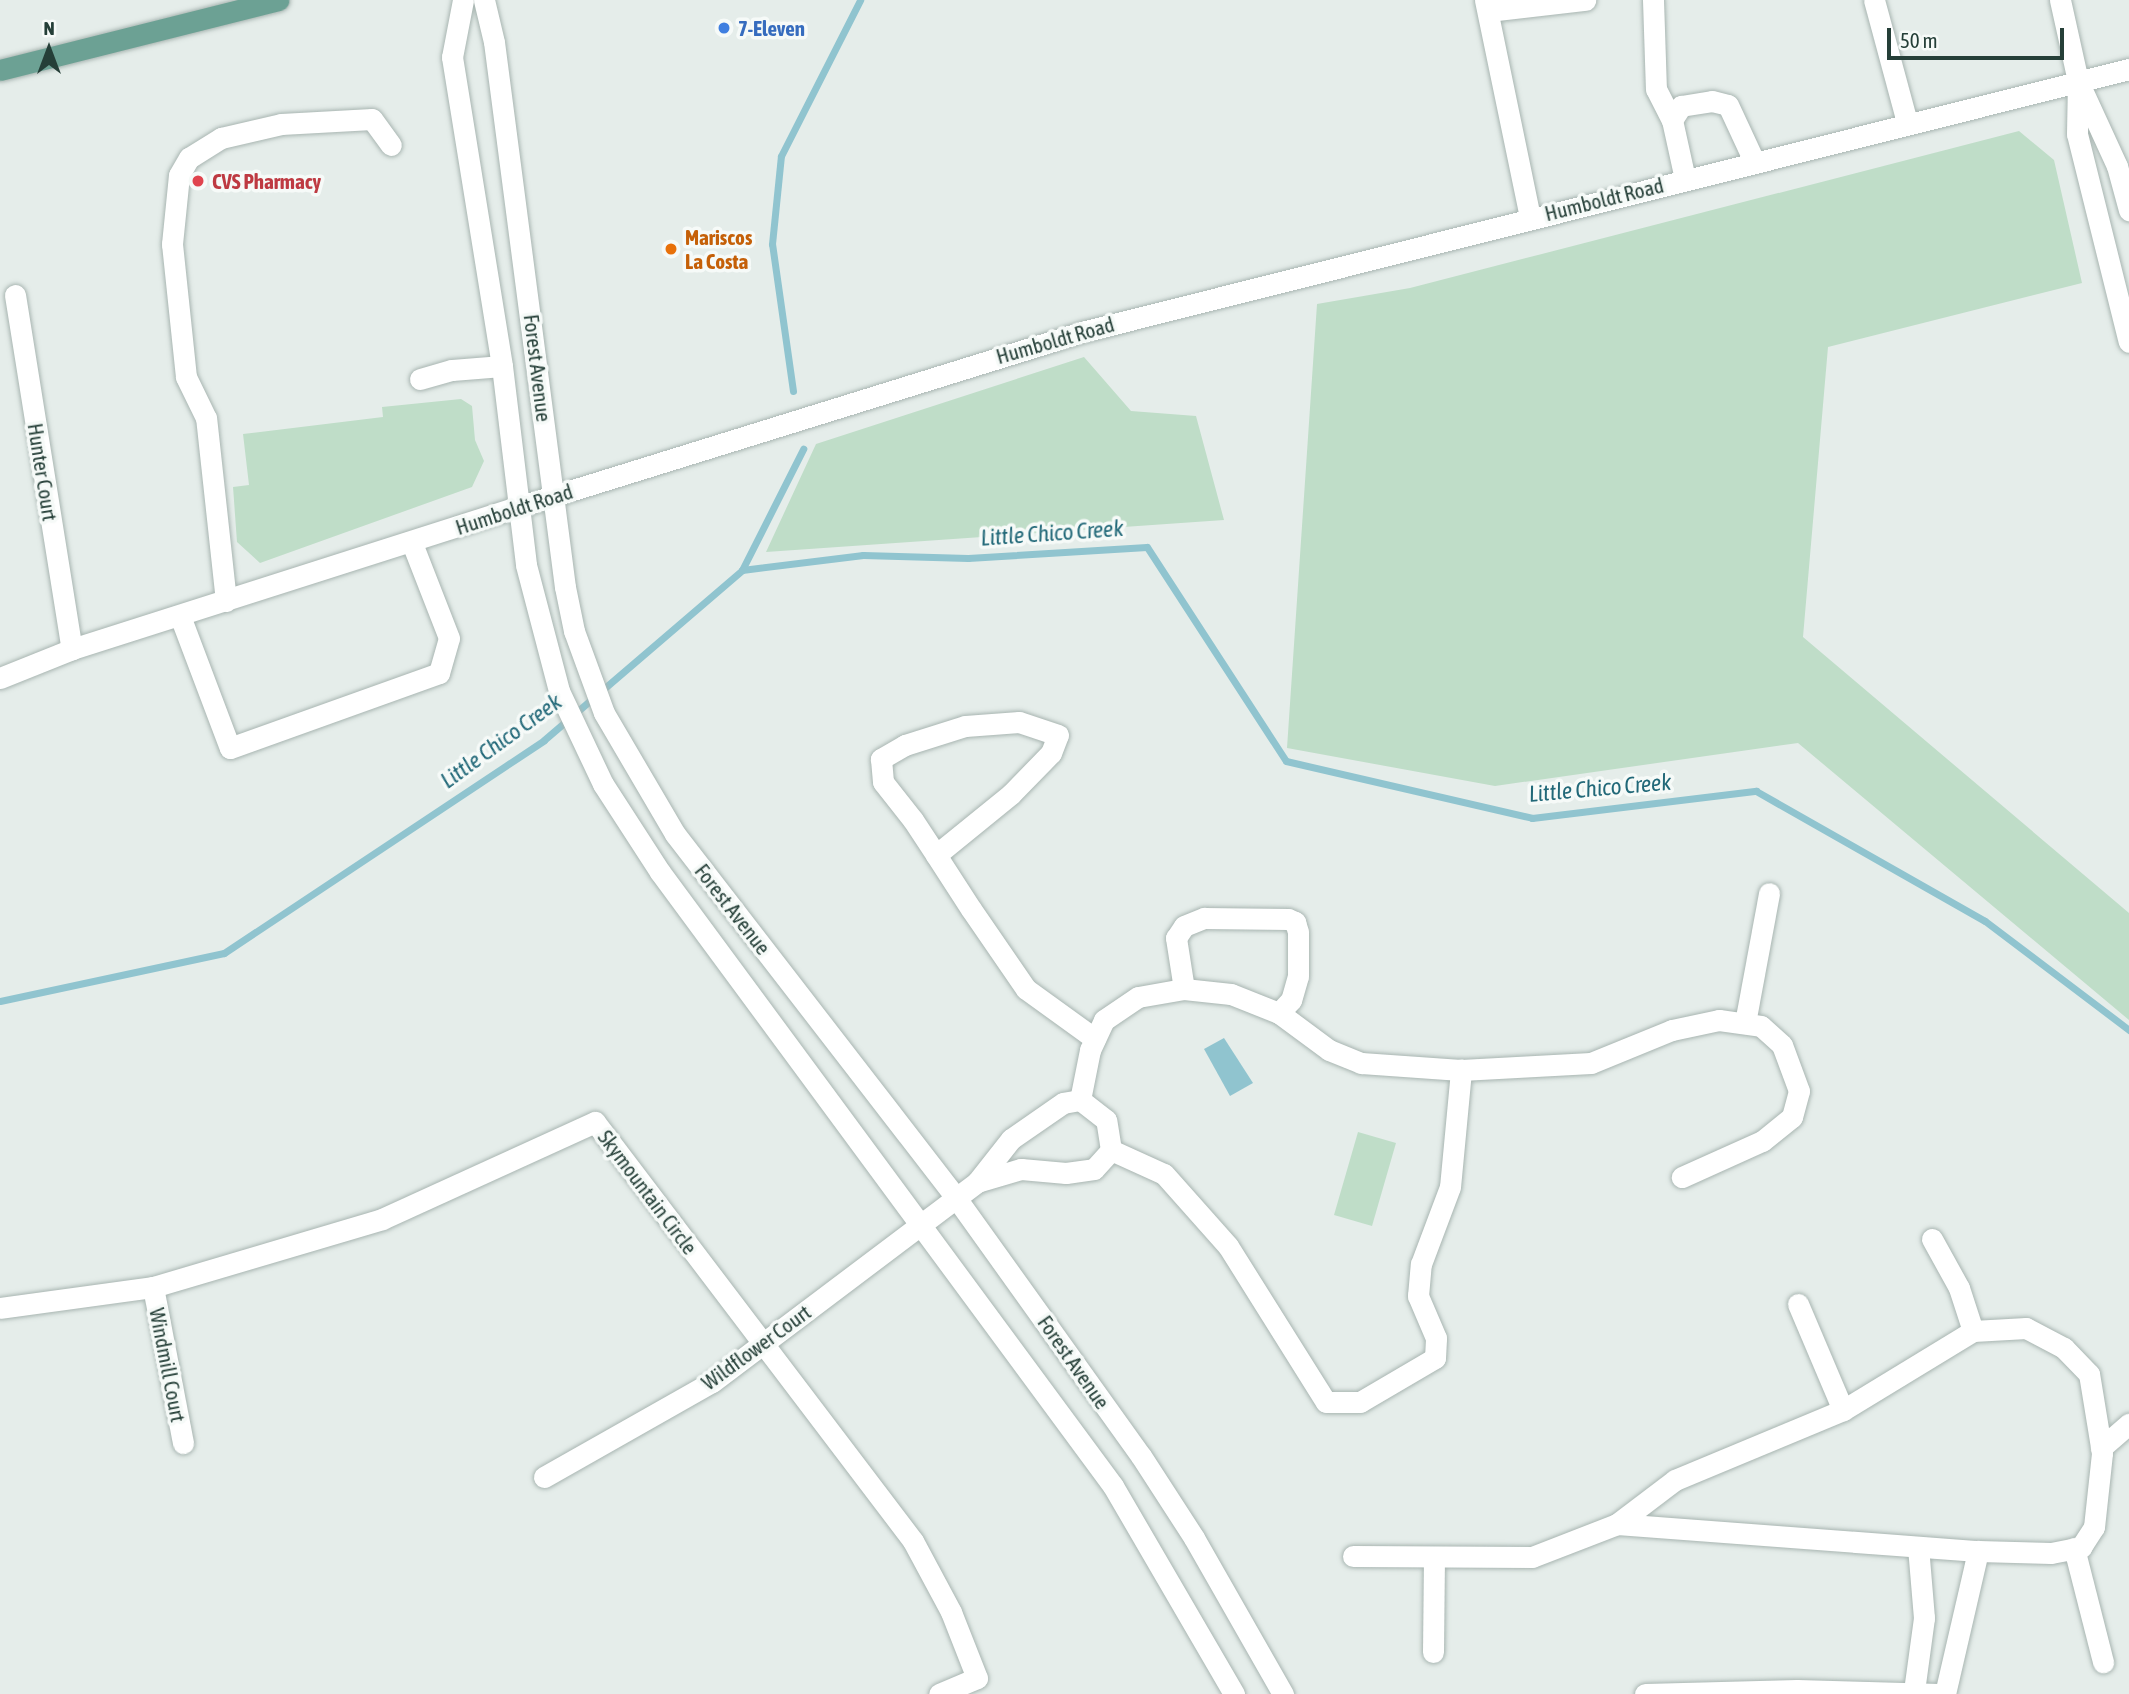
<!DOCTYPE html>
<html>
<head>
<meta charset="utf-8">
<style>
  body { margin:0 }
  #map { position:relative; width:2129px; height:1694px; overflow:hidden; background:#e5edea; font-family:"Asap Condensed",sans-serif }
  div>[style] { position:absolute }
  .green>* { inset:0; background:#bfddc8 }
  .water>* { inset:0; background:#90c4cf }
  .stream>* { height:7px; margin:-3.5px; padding:0 3.5px; transform-origin:3.5px; border-radius:3.5px; background:#90c4cf }
  .roads { filter:drop-shadow(0 0 2px #a8b5b1) drop-shadow(0 0 2px #a8b5b1) }
  .minor>* { height:21px; margin:-10.5px; padding:0 10.5px; transform-origin:10.5px; border-radius:10.5px; background:#fff }
  .major>* { height:21px; margin:-10.5px; padding:0 10.5px; transform-origin:10.5px; border-radius:10.5px; background:#6ca194 }
  .dots>* { width:19px; height:19px; translate:-50% -50%; box-sizing:border-box; border:4px solid #f6faf8; border-radius:50% }
  span { translate:-50% -50%; white-space:nowrap; text-align:center; line-height:1.15; -webkit-text-stroke:7px #f6faf8; paint-order:stroke }
  .shop-label { font-size:21px; color:#366cbe; font-weight:700 }
  .left { translate:0 -50%; text-align:left }
  .health-label { font-size:21px; color:#be3a42; font-weight:700 }
  .street-label { font-size:21px; color:#253f38 }
  .food-label { font-size:21px; color:#c56008; font-weight:700 }
  .water-label { font-size:23px; color:#216878; font-style:italic }
  .north { position:absolute; left:14px; top:14px; width:70px; height:70px; -webkit-text-stroke:5px #f6faf8; paint-order:stroke; rotate:0deg; font-size:19px; font-weight:700; line-height:28px; text-align:center; color:#253f38 }
  .north::after { content:''; display:block; margin:auto; width:24px; height:32px; background:#253f38; clip-path:polygon(50% 0,100% 100%,50% 72%,0 100%) }
  .scale { position:absolute; left:1887px; top:28px; width:177px; height:32px; box-sizing:border-box; border:4px solid #253f38; border-top:0; padding-left:9px; font-size:21px; line-height:24px; white-space:nowrap; color:#253f38; -webkit-text-stroke:5px #f6faf8; paint-order:stroke }
</style>
</head>
<body>
<div id="map">
  <div class="green">
    <i style="clip-path:polygon(2019px 131px,2054px 160px,2082px 283px,1828px 347px,1803px 637px,2129px 913px,2129px 1020px,1798px 743px,1495px 786px,1287px 748px,1317px 304px,1410px 288px)"></i>
    <i style="clip-path:polygon(1084px 357px,1131px 411px,1196px 416px,1224px 520px,766px 552px,816px 444px)"></i>
    <i style="clip-path:polygon(461px 399px,472px 406px,475px 440px,484px 461px,472px 487px,260px 563px,237px 542px,233px 487px,249px 485px,243px 434px,383px 417px,382px 407px)"></i>
    <i style="clip-path:polygon(1358px 1132px,1396px 1143px,1372px 1226px,1334px 1215px)"></i>
  </div>
  <div class="water">
    <i style="clip-path:polygon(1224px 1038px,1253px 1083px,1230px 1096px,1204px 1049px)"></i>
  </div>
  <div class="stream">
    <i style="left:793px;top:391px;width:148px;rotate:-98.1deg"></i>
    <i style="left:772px;top:244px;width:88px;rotate:-84.2deg"></i>
    <i style="left:781px;top:156px;width:175px;rotate:-63.1deg"></i>
    <i style="left:742px;top:570px;width:136px;rotate:-63.2deg"></i>
    <i style="left:0;top:1001px;width:229px;rotate:-12.1deg"></i>
    <i style="left:224px;top:953px;width:384px;rotate:-33.6deg"></i>
    <i style="left:544px;top:740px;width:261px;rotate:-40.6deg"></i>
    <i style="left:742px;top:570px;width:122px;rotate:-7.1deg"></i>
    <i style="left:863px;top:555px;width:105px;rotate:1.6deg"></i>
    <i style="left:968px;top:558px;width:179px;rotate:-3.5deg"></i>
    <i style="left:1147px;top:547px;width:255px;rotate:57deg"></i>
    <i style="left:1286px;top:761px;width:253px;rotate:13deg"></i>
    <i style="left:1532px;top:818px;width:226px;rotate:-6.9deg"></i>
    <i style="left:1756px;top:791px;width:263px;rotate:29.6deg"></i>
    <i style="left:1985px;top:921px;width:181px;rotate:37.1deg"></i>
  </div>
  <div class="roads">
    <div class="minor">
      <i style="left:463px;top:0;width:58px;rotate:100.9deg"></i>
      <i style="left:452px;top:57px;width:313px;rotate:80.8deg"></i>
      <i style="left:502px;top:366px;width:200px;rotate:83.1deg"></i>
      <i style="left:526px;top:565px;width:130px;rotate:75.3deg"></i>
      <i style="left:559px;top:691px;width:103px;rotate:64.7deg"></i>
      <i style="left:603px;top:784px;width:105px;rotate:57.1deg"></i>
      <i style="left:660px;top:872px;width:763px;rotate:53.58deg"></i>
      <i style="left:1113px;top:1486px;width:241px;rotate:59.8deg"></i>
      <i style="left:484px;top:0;width:43px;rotate:76.6deg"></i>
      <i style="left:494px;top:42px;width:550px;rotate:82.58deg"></i>
      <i style="left:565px;top:587px;width:45px;rotate:78.4deg"></i>
      <i style="left:574px;top:631px;width:87px;rotate:69.9deg"></i>
      <i style="left:604px;top:713px;width:140px;rotate:59.6deg"></i>
      <i style="left:675px;top:834px;width:456px;rotate:52.3deg"></i>
      <i style="left:954px;top:1195px;width:321px;rotate:54.4deg"></i>
      <i style="left:1141px;top:1456px;width:98px;rotate:57.1deg"></i>
      <i style="left:1194px;top:1538px;width:180px;rotate:60.3deg"></i>
      <i style="left:1485px;top:0;width:223px;rotate:78.3deg"></i>
      <i style="left:1653px;top:0;width:89px;rotate:88.1deg"></i>
      <i style="left:1656px;top:89px;width:35px;rotate:63deg"></i>
      <i style="left:1874px;top:0;width:126px;rotate:74.9deg"></i>
      <i style="left:2060px;top:0;width:83px;rotate:77.5deg"></i>
      <i style="left:2078px;top:81px;width:94px;rotate:65.4deg"></i>
      <i style="left:2117px;top:166px;width:46px;rotate:74.7deg"></i>
      <i style="left:1488px;top:11px;width:98px;rotate:-6.5deg"></i>
      <i style="left:2078px;top:81px;width:53px;rotate:91.1deg"></i>
      <i style="left:2077px;top:134px;width:214px;rotate:76deg"></i>
      <i style="left:1685px;top:179px;width:60px;rotate:-102.4deg"></i>
      <i style="left:1672px;top:120px;width:17px;rotate:-57deg"></i>
      <i style="left:1681px;top:106px;width:31px;rotate:-9deg"></i>
      <i style="left:1712px;top:101px;width:16px;rotate:14deg"></i>
      <i style="left:1728px;top:105px;width:62px;rotate:65.1deg"></i>
      <i style="left:15px;top:295px;width:359px;rotate:80.9deg"></i>
      <i style="left:420px;top:379px;width:33px;rotate:-16deg"></i>
      <i style="left:452px;top:370px;width:50px;rotate:-4.6deg"></i>
      <i style="left:226px;top:601px;width:184px;rotate:-96.2deg"></i>
      <i style="left:206px;top:418px;width:46px;rotate:-116deg"></i>
      <i style="left:186px;top:377px;width:134px;rotate:-96deg"></i>
      <i style="left:172px;top:244px;width:69px;rotate:-84.2deg"></i>
      <i style="left:179px;top:175px;width:20px;rotate:-60deg"></i>
      <i style="left:189px;top:158px;width:38px;rotate:-32deg"></i>
      <i style="left:221px;top:138px;width:62px;rotate:-13.1deg"></i>
      <i style="left:281px;top:124px;width:91px;rotate:-3.1deg"></i>
      <i style="left:372px;top:119px;width:32px;rotate:54deg"></i>
      <i style="left:180px;top:616px;width:141px;rotate:69.3deg"></i>
      <i style="left:230px;top:748px;width:222px;rotate:-19.7deg"></i>
      <i style="left:439px;top:673px;width:36px;rotate:-74deg"></i>
      <i style="left:449px;top:638px;width:102px;rotate:-111.3deg"></i>
      <i style="left:0;top:678px;width:78px;rotate:-21.9deg"></i>
      <i style="left:72px;top:649px;width:468px;rotate:-17.7deg"></i>
      <i style="left:518px;top:507px;width:591px;rotate:-17.24deg"></i>
      <i style="left:1082px;top:332px;width:1080px;rotate:-14.1deg"></i>
      <i style="left:936px;top:855px;width:97px;rotate:-39.1deg"></i>
      <i style="left:1011px;top:794px;width:57px;rotate:-45.7deg"></i>
      <i style="left:1051px;top:753px;width:19px;rotate:-69deg"></i>
      <i style="left:1058px;top:735px;width:41px;rotate:-161.6deg"></i>
      <i style="left:1019px;top:722px;width:54px;rotate:175.8deg"></i>
      <i style="left:965px;top:726px;width:63px;rotate:162.4deg"></i>
      <i style="left:905px;top:745px;width:28px;rotate:150deg"></i>
      <i style="left:881px;top:759px;width:23px;rotate:85deg"></i>
      <i style="left:883px;top:782px;width:48px;rotate:51.7deg"></i>
      <i style="left:913px;top:820px;width:42px;rotate:56.7deg"></i>
      <i style="left:936px;top:855px;width:64px;rotate:57.1deg"></i>
      <i style="left:971px;top:909px;width:97px;rotate:55.5deg"></i>
      <i style="left:1026px;top:989px;width:85px;rotate:35.9deg"></i>
      <i style="left:1184px;top:989px;width:52px;rotate:-98.9deg"></i>
      <i style="left:1176px;top:938px;width:14px;rotate:-56deg"></i>
      <i style="left:1184px;top:926px;width:22px;rotate:-22deg"></i>
      <i style="left:1204px;top:918px;width:84px;rotate:0.7deg"></i>
      <i style="left:1288px;top:919px;width:8px;rotate:23deg"></i>
      <i style="left:1295px;top:922px;width:10px;rotate:73deg"></i>
      <i style="left:1298px;top:932px;width:44px;rotate:90deg"></i>
      <i style="left:1298px;top:976px;width:25px;rotate:106deg"></i>
      <i style="left:1291px;top:1000px;width:18px;rotate:133deg"></i>
      <i style="left:1745px;top:1023px;width:132px;rotate:-79.5deg"></i>
      <i style="left:1080px;top:1100px;width:51px;rotate:-78.7deg"></i>
      <i style="left:1090px;top:1050px;width:33px;rotate:-65deg"></i>
      <i style="left:1104px;top:1020px;width:41px;rotate:-34.1deg"></i>
      <i style="left:1138px;top:997px;width:47px;rotate:-9.9deg"></i>
      <i style="left:1184px;top:989px;width:47px;rotate:6.1deg"></i>
      <i style="left:1231px;top:994px;width:52px;rotate:21.6deg"></i>
      <i style="left:1279px;top:1013px;width:62px;rotate:36.5deg"></i>
      <i style="left:1329px;top:1050px;width:35px;rotate:22deg"></i>
      <i style="left:1361px;top:1063px;width:100px;rotate:4deg"></i>
      <i style="left:1111px;top:1150px;width:58px;rotate:24.4deg"></i>
      <i style="left:1164px;top:1174px;width:96px;rotate:48.4deg"></i>
      <i style="left:1228px;top:1246px;width:184px;rotate:57.9deg"></i>
      <i style="left:1326px;top:1402px;width:34px"></i>
      <i style="left:1360px;top:1402px;width:87px;rotate:-30.4deg"></i>
      <i style="left:1435px;top:1358px;width:20px;rotate:-87deg"></i>
      <i style="left:1436px;top:1338px;width:46px;rotate:-113.2deg"></i>
      <i style="left:1418px;top:1296px;width:32px;rotate:-85deg"></i>
      <i style="left:1421px;top:1264px;width:82px;rotate:-69.4deg"></i>
      <i style="left:1450px;top:1187px;width:118px;rotate:-84.6deg"></i>
      <i style="left:1461px;top:1070px;width:130px;rotate:-3.1deg"></i>
      <i style="left:1591px;top:1063px;width:87px;rotate:-22.2deg"></i>
      <i style="left:1672px;top:1030px;width:48px;rotate:-12deg"></i>
      <i style="left:1719px;top:1020px;width:42px;rotate:8.1deg"></i>
      <i style="left:1761px;top:1026px;width:28px;rotate:42deg"></i>
      <i style="left:1782px;top:1045px;width:49px;rotate:69.7deg"></i>
      <i style="left:1799px;top:1091px;width:27px;rotate:105deg"></i>
      <i style="left:1792px;top:1117px;width:38px;rotate:141deg"></i>
      <i style="left:1762px;top:1141px;width:88px;rotate:155.8deg"></i>
      <i style="left:1932px;top:1239px;width:56px;rotate:61.1deg"></i>
      <i style="left:1959px;top:1288px;width:45px;rotate:72deg"></i>
      <i style="left:153px;top:1287px;width:159px;rotate:79.1deg"></i>
      <i style="left:1798px;top:1304px;width:115px;rotate:67deg"></i>
      <i style="left:0;top:1308px;width:154px;rotate:-7.8deg"></i>
      <i style="left:153px;top:1287px;width:239px;rotate:-16.5deg"></i>
      <i style="left:382px;top:1219px;width:234px;rotate:-24.5deg"></i>
      <i style="left:595px;top:1122px;width:526px;rotate:52.8deg"></i>
      <i style="left:913px;top:1541px;width:81px;rotate:61.8deg"></i>
      <i style="left:951px;top:1612px;width:71px;rotate:68.5deg"></i>
      <i style="left:977px;top:1678px;width:41px;rotate:157.2deg"></i>
      <i style="left:2101px;top:1448px;width:37px;rotate:-41deg"></i>
      <i style="left:544px;top:1477px;width:193px;rotate:-29.5deg"></i>
      <i style="left:712px;top:1382px;width:332px;rotate:-37deg"></i>
      <i style="left:977px;top:1182px;width:46px;rotate:-16.5deg"></i>
      <i style="left:1021px;top:1169px;width:45px;rotate:5.1deg"></i>
      <i style="left:1066px;top:1173px;width:28px;rotate:-8deg"></i>
      <i style="left:1094px;top:1169px;width:25px;rotate:-48deg"></i>
      <i style="left:1111px;top:1150px;width:30px;rotate:-99deg"></i>
      <i style="left:1106px;top:1120px;width:33px;rotate:-142deg"></i>
      <i style="left:1080px;top:1100px;width:17px;rotate:170deg"></i>
      <i style="left:1063px;top:1103px;width:63px;rotate:145.3deg"></i>
      <i style="left:1011px;top:1139px;width:55px;rotate:128.3deg"></i>
      <i style="left:2074px;top:1548px;width:118px;rotate:75.7deg"></i>
      <i style="left:1353px;top:1556px;width:179px;rotate:0.3deg"></i>
      <i style="left:1532px;top:1557px;width:91px;rotate:-21.2deg"></i>
      <i style="left:1617px;top:1524px;width:362px;rotate:4.3deg"></i>
      <i style="left:1978px;top:1551px;width:73px;rotate:1.6deg"></i>
      <i style="left:2051px;top:1553px;width:31px;rotate:-11deg"></i>
      <i style="left:2081px;top:1547px;width:24px;rotate:-57deg"></i>
      <i style="left:2094px;top:1527px;width:74px;rotate:-83.8deg"></i>
      <i style="left:2102px;top:1453px;width:80px;rotate:-99.3deg"></i>
      <i style="left:2089px;top:1374px;width:36px;rotate:-134deg"></i>
      <i style="left:2064px;top:1348px;width:43px;rotate:-152.2deg"></i>
      <i style="left:2026px;top:1328px;width:53px;rotate:176.8deg"></i>
      <i style="left:1973px;top:1331px;width:152px;rotate:148.7deg"></i>
      <i style="left:1843px;top:1410px;width:182px;rotate:157.4deg"></i>
      <i style="left:1675px;top:1480px;width:73px;rotate:142.8deg"></i>
      <i style="left:1433px;top:1652px;width:95px;rotate:-89.4deg"></i>
      <i style="left:1914px;top:1691px;width:74px;rotate:-82.2deg"></i>
      <i style="left:1924px;top:1618px;width:71px;rotate:-94.8deg"></i>
      <i style="left:1645px;top:1694px;width:152px;rotate:-1.5deg"></i>
      <i style="left:1797px;top:1690px;width:141px;rotate:1.6deg"></i>
      <i style="left:1945px;top:1694px;width:147px;rotate:-77deg"></i>
    </div>
    <div class="major">
      <i style="left:0;top:70px;width:287px;rotate:-14.1deg"></i>
    </div>
  </div>
  <div class="dots">
    <i style="left:724px;top:28px;background:#3f7fe0"></i>
    <i style="left:198px;top:181px;background:#e0444e"></i>
    <i style="left:671px;top:249px;background:#e8710a"></i>
  </div>
  <div class="shop-label">
    <span class="left" style="left:738px;top:28px">7-Eleven</span>
  </div>
  <div class="health-label">
    <span class="left" style="left:212px;top:181px">CVS Pharmacy</span>
  </div>
  <div class="street-label">
    <span style="left:1604px;top:199px;rotate:-14deg">Humboldt Road</span>
    <span style="left:1055px;top:340px;rotate:-16deg">Humboldt Road</span>
    <span style="left:538px;top:368px;rotate:83deg">Forest Avenue</span>
    <span style="left:43px;top:472px;rotate:81deg">Hunter Court</span>
    <span style="left:514px;top:509px;rotate:-18deg">Humboldt Road</span>
    <span style="left:733px;top:909px;rotate:52deg">Forest Avenue</span>
    <span style="left:648px;top:1192px;rotate:53deg">Skymountain Circle</span>
    <span style="left:756px;top:1347px;rotate:-36deg">Wildflower Court</span>
    <span style="left:1074px;top:1362px;rotate:55deg">Forest Avenue</span>
    <span style="left:168px;top:1365px;rotate:79deg">Windmill Court</span>
  </div>
  <div class="food-label">
    <span class="left" style="left:685px;top:249px">Mariscos<br>La Costa</span>
  </div>
  <div class="water-label">
    <span style="left:1052px;top:533px;rotate:-4deg">Little Chico Creek</span>
    <span style="left:501px;top:741px;rotate:-36deg">Little Chico Creek</span>
    <span style="left:1600px;top:788px;rotate:-5deg">Little Chico Creek</span>
  </div>
  <div class="north">N</div>
  <div class="scale">50 m</div>
</div>
</body>
</html>
